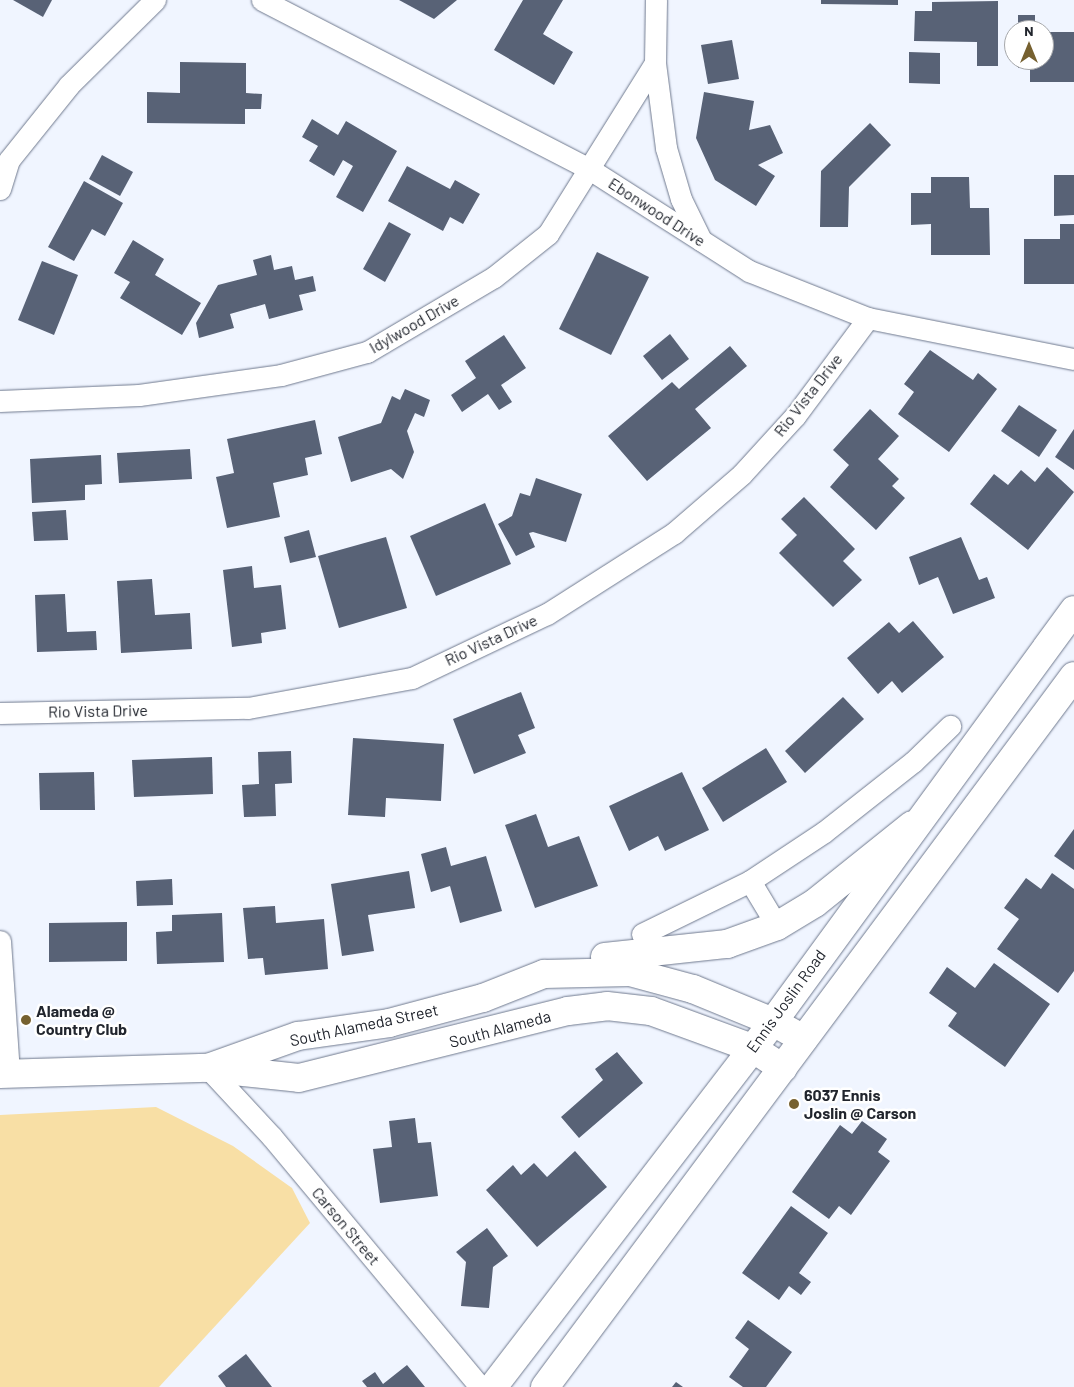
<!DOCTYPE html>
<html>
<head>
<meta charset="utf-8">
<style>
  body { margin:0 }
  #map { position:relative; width:1074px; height:1387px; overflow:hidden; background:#f0f5ff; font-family:Barlow,sans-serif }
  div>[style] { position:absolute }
  .green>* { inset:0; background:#f8dfa5 }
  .building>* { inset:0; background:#586276 }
  .roads { filter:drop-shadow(0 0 1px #6f798e) drop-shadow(0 0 1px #6f798e) }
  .street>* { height:21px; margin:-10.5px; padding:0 10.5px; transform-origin:10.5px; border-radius:10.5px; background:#fff }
  .secondary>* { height:28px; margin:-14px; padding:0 14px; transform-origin:14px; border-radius:14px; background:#fff }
  .primary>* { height:28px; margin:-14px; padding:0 14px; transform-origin:14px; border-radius:14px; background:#fff }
  .dots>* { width:14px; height:14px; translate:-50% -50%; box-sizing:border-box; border:2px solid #fff; border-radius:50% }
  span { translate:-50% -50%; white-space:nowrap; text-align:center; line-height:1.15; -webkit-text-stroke:5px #fff; paint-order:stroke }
  .street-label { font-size:16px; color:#21252d }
  .poi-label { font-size:16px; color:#21252d; font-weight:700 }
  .left { translate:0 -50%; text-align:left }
  .north { position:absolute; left:1004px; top:20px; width:50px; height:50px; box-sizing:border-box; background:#fff; border:1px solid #a6a8ab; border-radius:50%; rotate:0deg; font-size:14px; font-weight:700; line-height:20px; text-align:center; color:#21252d }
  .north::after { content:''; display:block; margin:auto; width:18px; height:22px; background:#766130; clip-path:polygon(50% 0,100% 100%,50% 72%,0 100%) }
</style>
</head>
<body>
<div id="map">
  <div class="green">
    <i style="clip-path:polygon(156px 1107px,233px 1146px,292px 1188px,310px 1223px,159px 1387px,0 1387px,0 1115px)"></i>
  </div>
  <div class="building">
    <i style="clip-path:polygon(13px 0,52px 0,43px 17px)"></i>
    <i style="clip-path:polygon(399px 0,457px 0,434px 19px)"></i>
    <i style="clip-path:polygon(523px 0,563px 0,543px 34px,573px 52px,554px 85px,494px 50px)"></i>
    <i style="clip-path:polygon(821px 0,898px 0,898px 5px,821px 4px)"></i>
    <i style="clip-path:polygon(998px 1px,998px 66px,977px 66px,977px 42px,914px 41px,915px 11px,932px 11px,932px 2px)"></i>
    <i style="clip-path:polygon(1018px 15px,1035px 15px,1035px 30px,1018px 30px)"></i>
    <i style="clip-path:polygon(1044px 32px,1074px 32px,1074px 82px,1030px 82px,1030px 67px,1018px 68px,1018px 60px,1044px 60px)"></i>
    <i style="clip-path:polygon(732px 40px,739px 79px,708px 84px,701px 45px)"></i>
    <i style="clip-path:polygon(909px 52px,940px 53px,940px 84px,909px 83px)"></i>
    <i style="clip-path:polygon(180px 62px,246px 63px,246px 93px,262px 94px,261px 109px,245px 109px,245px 124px,147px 123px,147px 92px,180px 93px)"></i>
    <i style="clip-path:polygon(704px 92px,754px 101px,749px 130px,770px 125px,783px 153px,758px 165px,775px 176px,756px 206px,715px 180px,696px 138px)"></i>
    <i style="clip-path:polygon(312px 119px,338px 135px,346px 121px,397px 151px,363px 212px,336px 197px,353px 166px,343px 160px,334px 176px,309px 161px,318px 146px,302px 137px)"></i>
    <i style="clip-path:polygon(870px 123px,891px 145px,849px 187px,848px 227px,820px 227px,821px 171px)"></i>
    <i style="clip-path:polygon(102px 155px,133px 172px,120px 196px,89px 179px)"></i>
    <i style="clip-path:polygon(407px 166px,450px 189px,455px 180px,480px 194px,463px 224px,450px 217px,443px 231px,388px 201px)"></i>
    <i style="clip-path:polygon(1054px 175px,1074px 175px,1074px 215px,1054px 216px)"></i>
    <i style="clip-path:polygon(931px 177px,969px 177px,970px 208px,989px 208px,990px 255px,931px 255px,931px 224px,911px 225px,911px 193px,931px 193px)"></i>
    <i style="clip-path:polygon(84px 181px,123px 203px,105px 236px,92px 229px,74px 261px,48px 247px)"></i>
    <i style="clip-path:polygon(389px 222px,411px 234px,385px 282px,363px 269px)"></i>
    <i style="clip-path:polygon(1060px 224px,1074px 224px,1074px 284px,1024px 284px,1024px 239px,1060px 239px)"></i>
    <i style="clip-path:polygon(133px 240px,164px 259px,155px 275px,201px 303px,182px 335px,120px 298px,130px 282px,114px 273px)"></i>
    <i style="clip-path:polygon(597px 252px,649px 277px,611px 355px,559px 329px)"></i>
    <i style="clip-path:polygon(271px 255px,274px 270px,292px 266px,295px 280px,313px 276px,316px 291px,299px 295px,303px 310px,269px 319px,265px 304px,230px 314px,234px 328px,199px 338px,196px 323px,218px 285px,257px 275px,253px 260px)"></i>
    <i style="clip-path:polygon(42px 261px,78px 275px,54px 335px,18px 320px)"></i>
    <i style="clip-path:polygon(670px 334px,689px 359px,662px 380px,643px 356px)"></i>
    <i style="clip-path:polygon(504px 335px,526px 368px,501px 385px,512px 402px,499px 410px,488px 394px,462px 412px,451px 395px,476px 378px,465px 361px)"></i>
    <i style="clip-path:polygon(730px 346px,747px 366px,695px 409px,711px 428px,647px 481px,608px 436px,672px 382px,679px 389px)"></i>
    <i style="clip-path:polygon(930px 350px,973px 380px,978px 373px,997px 389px,949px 452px,898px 414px,914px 392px,904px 384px)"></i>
    <i style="clip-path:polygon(405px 389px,430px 400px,424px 417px,415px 413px,407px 431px,414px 452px,403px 479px,391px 469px,351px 482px,338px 437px,381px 423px,392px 396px,400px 400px)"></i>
    <i style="clip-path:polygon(1019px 405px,1057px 430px,1039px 457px,1001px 431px)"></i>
    <i style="clip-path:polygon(870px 409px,899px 436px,878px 459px,899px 479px,892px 486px,905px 498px,876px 530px,830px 487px,849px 465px,833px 450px)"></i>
    <i style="clip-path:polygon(315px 420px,322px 454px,305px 458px,308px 475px,273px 483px,280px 517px,227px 528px,216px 477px,234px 473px,227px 439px)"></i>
    <i style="clip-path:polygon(1074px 429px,1074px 470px,1055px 457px)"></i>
    <i style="clip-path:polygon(190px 449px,192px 479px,119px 483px,117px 453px)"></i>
    <i style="clip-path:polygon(101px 455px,102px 484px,85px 485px,85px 500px,32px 503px,30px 459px)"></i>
    <i style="clip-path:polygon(1047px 467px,1074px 492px,1028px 550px,970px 504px,994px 474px,1008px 485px,1021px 470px,1035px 482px)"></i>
    <i style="clip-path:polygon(536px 478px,582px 494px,566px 542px,533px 532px,529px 533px,535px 547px,516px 556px,498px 524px,512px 516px,520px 493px,530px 496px)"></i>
    <i style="clip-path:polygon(804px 497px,855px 549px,843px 561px,862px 580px,833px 607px,779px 553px,797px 535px,781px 519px)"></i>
    <i style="clip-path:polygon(485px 503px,511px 564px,436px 596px,410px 536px)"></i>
    <i style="clip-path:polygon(66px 510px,68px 540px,34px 541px,32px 512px)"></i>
    <i style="clip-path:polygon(309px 530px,316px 557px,290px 563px,284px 537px)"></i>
    <i style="clip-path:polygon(386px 537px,407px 608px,339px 628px,318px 556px)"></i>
    <i style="clip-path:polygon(961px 537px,979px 580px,987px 577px,995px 598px,953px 614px,938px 577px,919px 585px,909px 557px)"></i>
    <i style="clip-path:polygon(252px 566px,254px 588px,281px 585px,286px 629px,261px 633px,262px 643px,232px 647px,223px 570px)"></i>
    <i style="clip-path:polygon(152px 579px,155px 615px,190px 613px,192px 649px,121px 653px,117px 581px)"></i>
    <i style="clip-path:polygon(65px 594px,67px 632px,96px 631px,97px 650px,37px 652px,35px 595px)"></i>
    <i style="clip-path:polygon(913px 621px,944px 657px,902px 693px,892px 681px,878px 694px,847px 658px,889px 622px,899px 633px)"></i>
    <i style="clip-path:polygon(521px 692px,535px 728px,518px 735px,526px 753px,474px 774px,453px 719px)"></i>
    <i style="clip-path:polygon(843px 697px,864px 719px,805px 773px,785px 751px)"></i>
    <i style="clip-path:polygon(353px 738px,444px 744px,441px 801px,386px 798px,385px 817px,348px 815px)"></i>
    <i style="clip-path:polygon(766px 748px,787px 782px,723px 822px,702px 788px)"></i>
    <i style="clip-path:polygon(291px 751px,292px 783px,275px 784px,276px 816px,244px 817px,242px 785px,259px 784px,258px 752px)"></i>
    <i style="clip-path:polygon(212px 757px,213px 794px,134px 797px,132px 760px)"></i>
    <i style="clip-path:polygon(94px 772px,95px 810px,40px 810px,39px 773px)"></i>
    <i style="clip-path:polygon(682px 772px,709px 830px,665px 851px,658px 836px,629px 851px,609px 806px)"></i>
    <i style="clip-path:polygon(536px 814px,548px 847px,579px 836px,598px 886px,535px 908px,505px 825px)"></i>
    <i style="clip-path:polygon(1074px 829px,1074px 870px,1054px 856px)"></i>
    <i style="clip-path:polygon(446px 847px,451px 866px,486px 856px,502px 911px,460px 923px,450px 886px,431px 892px,421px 854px)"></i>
    <i style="clip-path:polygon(409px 871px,415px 908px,368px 915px,374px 951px,342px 956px,331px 884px)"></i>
    <i style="clip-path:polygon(1052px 873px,1074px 889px,1074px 971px,1058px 993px,997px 949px,1019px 919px,1004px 908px,1026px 878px,1041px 889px)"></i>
    <i style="clip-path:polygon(172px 879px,173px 905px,137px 906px,136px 881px)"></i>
    <i style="clip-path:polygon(275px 906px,276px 923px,324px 919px,328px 969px,265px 975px,263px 958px,248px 959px,243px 908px)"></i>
    <i style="clip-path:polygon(222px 913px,224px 962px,157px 964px,156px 932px,172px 931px,172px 915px)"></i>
    <i style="clip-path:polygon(127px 922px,127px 961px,49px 962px,49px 923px)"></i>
    <i style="clip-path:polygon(994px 963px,1050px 1004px,1005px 1067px,948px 1026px,957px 1013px,929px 993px,947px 967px,975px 988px)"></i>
    <i style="clip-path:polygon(617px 1052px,643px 1083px,579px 1138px,561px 1117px,603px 1080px,595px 1069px)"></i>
    <i style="clip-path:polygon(415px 1118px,418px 1143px,431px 1142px,438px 1196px,380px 1203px,373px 1149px,392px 1147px,389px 1121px)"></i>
    <i style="clip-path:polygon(862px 1121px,887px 1139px,878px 1152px,890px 1161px,851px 1215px,839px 1206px,829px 1219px,792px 1192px,840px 1125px,852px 1134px)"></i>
    <i style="clip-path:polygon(575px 1151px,607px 1187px,537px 1247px,486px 1190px,513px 1165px,521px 1175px,534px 1163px,547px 1177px)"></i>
    <i style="clip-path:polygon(791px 1206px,828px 1233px,799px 1273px,811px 1282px,801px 1295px,789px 1286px,779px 1300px,742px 1273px)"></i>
    <i style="clip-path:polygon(487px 1228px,508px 1256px,493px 1267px,489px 1308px,461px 1306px,466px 1262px,456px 1252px)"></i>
    <i style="clip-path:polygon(748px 1320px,792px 1352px,766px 1387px,743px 1387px,729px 1377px,749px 1349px,735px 1338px)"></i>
    <i style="clip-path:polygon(246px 1354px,272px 1387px,226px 1387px,218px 1376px)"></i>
    <i style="clip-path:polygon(407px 1365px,425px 1387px,367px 1387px,362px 1381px,375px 1372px,383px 1384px)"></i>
    <i style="clip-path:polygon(676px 1382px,683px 1387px,672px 1387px)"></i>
  </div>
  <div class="roads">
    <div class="street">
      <i style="left:262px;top:0;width:370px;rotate:27.3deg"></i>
      <i style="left:591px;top:170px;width:188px;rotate:32.6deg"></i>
      <i style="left:749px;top:271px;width:128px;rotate:21.6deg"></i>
      <i style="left:868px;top:318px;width:210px;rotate:11.3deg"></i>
      <i style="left:655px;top:63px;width:86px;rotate:82.6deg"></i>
      <i style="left:666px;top:148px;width:53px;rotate:73.6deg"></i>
      <i style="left:681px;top:199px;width:46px;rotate:64deg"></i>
      <i style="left:0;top:189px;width:30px;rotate:-73deg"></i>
      <i style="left:9px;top:160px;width:96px;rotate:-51.3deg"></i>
      <i style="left:69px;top:85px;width:121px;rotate:-44.7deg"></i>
      <i style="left:0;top:401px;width:139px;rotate:-2.5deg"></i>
      <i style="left:139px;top:395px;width:143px;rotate:-8deg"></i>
      <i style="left:281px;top:375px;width:89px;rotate:-15deg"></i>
      <i style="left:367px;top:352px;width:147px;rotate:-30.6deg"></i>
      <i style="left:494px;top:277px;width:69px;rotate:-38.5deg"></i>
      <i style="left:548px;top:234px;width:202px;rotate:-58deg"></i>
      <i style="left:655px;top:63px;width:63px;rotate:-89.1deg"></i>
      <i style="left:0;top:713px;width:248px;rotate:-1.2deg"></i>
      <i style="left:248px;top:708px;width:167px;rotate:-10.4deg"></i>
      <i style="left:412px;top:678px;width:149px;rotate:-25.4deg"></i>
      <i style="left:547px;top:614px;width:151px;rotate:-32.5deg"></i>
      <i style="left:674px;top:533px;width:90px;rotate:-40.9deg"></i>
      <i style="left:742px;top:474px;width:79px;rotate:-47.6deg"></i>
      <i style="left:795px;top:416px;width:122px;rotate:-53.3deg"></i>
      <i style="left:750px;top:881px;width:52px;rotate:59deg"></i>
      <i style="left:642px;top:934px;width:120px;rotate:-26.1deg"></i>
      <i style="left:750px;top:881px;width:89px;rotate:-33.5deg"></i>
      <i style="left:824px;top:832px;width:113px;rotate:-38.2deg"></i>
      <i style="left:913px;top:762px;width:52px;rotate:-44.2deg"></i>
      <i style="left:0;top:941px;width:132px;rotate:86.1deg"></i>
      <i style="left:208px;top:1068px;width:94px;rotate:47.2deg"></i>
      <i style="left:272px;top:1137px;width:325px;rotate:50.2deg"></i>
    </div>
    <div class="secondary">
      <i style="left:605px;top:957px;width:123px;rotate:-6.1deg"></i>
      <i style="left:727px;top:944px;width:53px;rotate:-19.8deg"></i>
      <i style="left:777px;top:926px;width:44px;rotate:-31.2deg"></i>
      <i style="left:815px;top:903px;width:124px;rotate:-38.8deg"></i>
      <i style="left:215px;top:1069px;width:84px;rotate:6.1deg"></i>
      <i style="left:299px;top:1078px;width:277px;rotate:-14deg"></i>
      <i style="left:568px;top:1011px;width:39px;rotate:-7deg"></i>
      <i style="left:607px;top:1006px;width:44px;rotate:6.5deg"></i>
      <i style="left:651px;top:1011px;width:108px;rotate:20.1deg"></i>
      <i style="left:752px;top:1048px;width:37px;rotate:33deg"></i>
      <i style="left:0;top:1074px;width:208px;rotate:-1.7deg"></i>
      <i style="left:208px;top:1068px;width:96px;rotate:-19.6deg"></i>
      <i style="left:298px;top:1036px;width:92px;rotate:-8.1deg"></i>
      <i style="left:389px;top:1023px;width:97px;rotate:-14.9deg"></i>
      <i style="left:483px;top:998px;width:66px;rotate:-21.5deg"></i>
      <i style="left:544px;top:974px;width:86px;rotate:-1.3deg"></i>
      <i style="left:630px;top:972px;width:65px;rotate:15.1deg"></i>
      <i style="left:693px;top:989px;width:87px;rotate:22.4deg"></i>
      <i style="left:773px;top:1022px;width:35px;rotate:29deg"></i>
    </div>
    <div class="primary">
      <i style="left:493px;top:1387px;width:460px;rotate:-52.5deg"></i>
      <i style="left:773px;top:1022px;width:510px;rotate:-53.85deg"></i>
      <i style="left:545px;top:1387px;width:886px;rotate:-53.35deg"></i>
    </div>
  </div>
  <div class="dots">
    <i style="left:26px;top:1020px;background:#766130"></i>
    <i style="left:794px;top:1104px;background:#766130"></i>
  </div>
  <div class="street-label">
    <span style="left:657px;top:212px;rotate:33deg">Ebonwood Drive</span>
    <span style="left:414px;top:324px;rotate:-30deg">Idylwood Drive</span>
    <span style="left:808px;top:395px;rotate:-52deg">Rio Vista Drive</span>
    <span style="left:491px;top:640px;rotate:-25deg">Rio Vista Drive</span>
    <span style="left:98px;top:711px;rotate:-1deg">Rio Vista Drive</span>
    <span style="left:786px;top:1001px;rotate:-54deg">Ennis Joslin Road</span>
    <span style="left:364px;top:1025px;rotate:-12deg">South Alameda Street</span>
    <span style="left:500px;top:1029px;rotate:-15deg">South Alameda</span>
    <span style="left:346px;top:1226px;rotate:50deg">Carson Street</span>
  </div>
  <div class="poi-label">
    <span class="left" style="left:36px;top:1020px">Alameda @<br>Country Club</span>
    <span class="left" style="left:804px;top:1104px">6037 Ennis<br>Joslin @ Carson</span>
  </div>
  <div class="north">N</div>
</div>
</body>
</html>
